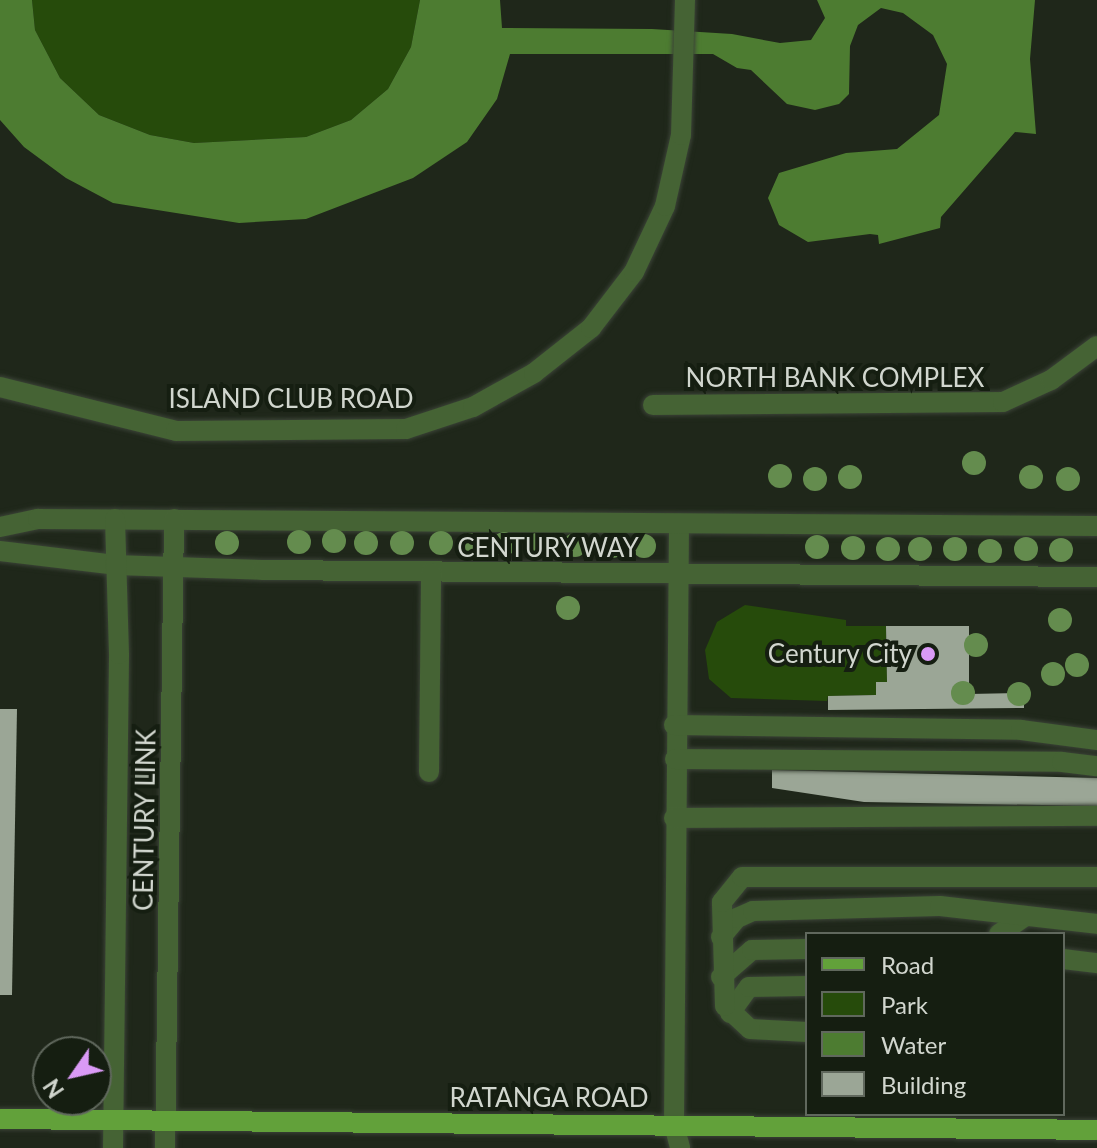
<!DOCTYPE html>
<html>
<head>
<meta charset="utf-8">
<style>
  body { margin:0 }
  #map { position:relative; width:1097px; height:1148px; overflow:hidden; background:#1f271a; font-family:Lato,sans-serif }
  div>[style] { position:absolute }
  .green>* { inset:0; background:#264b0b }
  .water>* { inset:0; background:#4d7c31 }
  .building>* { inset:0; background:#9ba696 }
  .roads { filter:drop-shadow(0 0 2px #3b4337) drop-shadow(0 0 2px #3b4337) }
  .minor>* { height:20px; margin:-10px; padding:0 10px; transform-origin:10px; border-radius:10px; background:#456334 }
  .major>* { height:20px; margin:-10px; padding:0 10px; transform-origin:10px; border-radius:10px; background:#62a13a }
  .trees>* { width:24px; height:24px; margin:-12px; border-radius:50%; background:#648c4e }
  .dots>* { width:22px; height:22px; translate:-50% -50%; box-sizing:border-box; border:4px solid #151e11; border-radius:50% }
  span { translate:-50% -50%; white-space:nowrap; text-align:center; line-height:1.15; -webkit-text-stroke:8px #151e11; paint-order:stroke }
  .street-label { font-size:26px; color:#d1d6ce }
  .poi-label { font-size:26px; color:#d1d6ce }
  .right { translate:-100% -50%; text-align:right }
  .legend { position:absolute; left:805px; top:932px; width:260px; height:184px; box-sizing:border-box; background:#151e11; border:2px solid #60685d; margin:0; padding:10px 14px; list-style:none; font-size:24px; color:#d1d6ce }
  .legend li { display:flex; align-items:center; gap:16px; height:40px }
  .legend b { width:40px; border:2px solid #60685d }
  .north { position:absolute; left:32px; top:1036px; width:80px; height:80px; box-sizing:border-box; background:#151e11; border:2px solid #60685d; border-radius:50%; rotate:236deg; font-size:22px; font-weight:700; line-height:32px; text-align:center; color:#d1d6ce }
  .north::after { content:''; display:block; margin:auto; width:28px; height:36px; background:#da9af6; clip-path:polygon(50% 0,100% 100%,50% 72%,0 100%) }
</style>
</head>
<body>
<div id="map">
  <div class="green">
    <i style="clip-path:polygon(32px 0,420px 0,411px 47px,388px 89px,351px 120px,306px 137px,194px 143px,150px 135px,99px 115px,60px 78px,35px 30px)"></i>
    <i style="clip-path:polygon(745px 605px,846px 620px,846px 626px,886px 626px,887px 682px,876px 682px,876px 695px,828px 696px,827px 701px,731px 698px,709px 679px,705px 650px,717px 622px)"></i>
  </div>
  <div class="water">
    <i style="clip-path:polygon(0 0,32px 0,35px 30px,60px 78px,99px 115px,150px 135px,194px 143px,306px 137px,351px 120px,388px 89px,411px 47px,420px 0,500px 0,502px 28px,652px 29px,732px 34px,780px 43px,811px 40px,825px 18px,817px 0,1035px 0,1030px 59px,1036px 134px,1015px 132px,941px 217px,940px 228px,879px 244px,878px 235px,870px 234px,808px 242px,779px 225px,768px 198px,779px 173px,846px 153px,897px 149px,939px 115px,947px 64px,933px 35px,903px 13px,881px 8px,858px 25px,850px 46px,849px 94px,839px 104px,815px 110px,787px 104px,751px 70px,737px 68px,713px 54px,510px 54px,497px 99px,467px 142px,413px 178px,306px 219px,239px 223px,113px 203px,66px 178px,24px 147px,0 120px)"></i>
  </div>
  <div class="building">
    <i style="clip-path:polygon(886px 626px,969px 626px,969px 694px,1024px 693px,1024px 708px,828px 710px,828px 696px,876px 695px,876px 682px,887px 682px)"></i>
    <i style="clip-path:polygon(0 709px,17px 709px,12px 995px,0 995px)"></i>
    <i style="clip-path:polygon(135px 765px,156px 766px,156px 786px,135px 786px)"></i>
    <i style="clip-path:polygon(772px 770px,1097px 778px,1097px 806px,864px 802px,772px 788px)"></i>
  </div>
  <div class="roads">
    <div class="minor">
      <i style="left:0;top:387px;width:181px;rotate:14deg"></i>
      <i style="left:176px;top:431px;width:230px;rotate:-0.5deg"></i>
      <i style="left:406px;top:429px;width:71px;rotate:-18.2deg"></i>
      <i style="left:473px;top:407px;width:70px;rotate:-29.1deg"></i>
      <i style="left:534px;top:373px;width:73px;rotate:-38.3deg"></i>
      <i style="left:591px;top:328px;width:71px;rotate:-52.5deg"></i>
      <i style="left:634px;top:272px;width:73px;rotate:-64.8deg"></i>
      <i style="left:665px;top:206px;width:73px;rotate:-77.3deg"></i>
      <i style="left:681px;top:135px;width:135px;rotate:-88.3deg"></i>
      <i style="left:653px;top:405px;width:350px;rotate:-0.5deg"></i>
      <i style="left:1003px;top:402px;width:53px;rotate:-24.6deg"></i>
      <i style="left:1051px;top:380px;width:57px;rotate:-36.5deg"></i>
      <i style="left:679px;top:525px;width:600px;rotate:90.48deg"></i>
      <i style="left:674px;top:1125px;width:24px;rotate:75deg"></i>
      <i style="left:0;top:527px;width:39px;rotate:-12deg"></i>
      <i style="left:38px;top:519px;width:1059px;rotate:0.38deg"></i>
      <i style="left:0;top:551px;width:116px;rotate:6.9deg"></i>
      <i style="left:115px;top:565px;width:147px;rotate:1.9deg"></i>
      <i style="left:262px;top:570px;width:835px;rotate:0.48deg"></i>
      <i style="left:674px;top:725px;width:347px;rotate:0.8deg"></i>
      <i style="left:1021px;top:730px;width:77px;rotate:7.5deg"></i>
      <i style="left:675px;top:759px;width:387px;rotate:0.4deg"></i>
      <i style="left:1062px;top:762px;width:35px;rotate:7deg"></i>
      <i style="left:429px;top:772px;width:199px;rotate:-89.4deg"></i>
      <i style="left:674px;top:818px;width:423px;rotate:-0.3deg"></i>
      <i style="left:999px;top:934px;width:32px;rotate:-34deg"></i>
      <i style="left:721px;top:937px;width:25px;rotate:-50deg"></i>
      <i style="left:737px;top:918px;width:17px;rotate:-24deg"></i>
      <i style="left:753px;top:911px;width:187px;rotate:-1.5deg"></i>
      <i style="left:940px;top:906px;width:158px;rotate:6.5deg"></i>
      <i style="left:1063px;top:959px;width:34px;rotate:7deg"></i>
      <i style="left:721px;top:977px;width:41px;rotate:-41.1deg"></i>
      <i style="left:752px;top:950px;width:55px;rotate:-1deg"></i>
      <i style="left:730px;top:1013px;width:32px;rotate:-54deg"></i>
      <i style="left:749px;top:987px;width:58px;rotate:-1deg"></i>
      <i style="left:807px;top:1032px;width:57px;rotate:-177deg"></i>
      <i style="left:750px;top:1029px;width:34px;rotate:-137deg"></i>
      <i style="left:725px;top:1006px;width:104px;rotate:-91.7deg"></i>
      <i style="left:722px;top:902px;width:32px;rotate:-51deg"></i>
      <i style="left:742px;top:877px;width:355px"></i>
      <i style="left:113px;top:1148px;width:494px;rotate:-89.3deg"></i>
      <i style="left:119px;top:654px;width:135px;rotate:-91.7deg"></i>
      <i style="left:165px;top:1148px;width:629px;rotate:-89.18deg"></i>
    </div>
    <div class="major">
      <i style="left:0;top:1119px;width:1097px;rotate:0.57deg"></i>
    </div>
  </div>
  <div class="trees">
    <i style="left:974px;top:463px"></i>
    <i style="left:780px;top:476px"></i>
    <i style="left:850px;top:477px"></i>
    <i style="left:1031px;top:477px"></i>
    <i style="left:815px;top:479px"></i>
    <i style="left:1068px;top:479px"></i>
    <i style="left:334px;top:541px"></i>
    <i style="left:299px;top:542px"></i>
    <i style="left:227px;top:543px"></i>
    <i style="left:366px;top:543px"></i>
    <i style="left:402px;top:543px"></i>
    <i style="left:441px;top:543px"></i>
    <i style="left:504px;top:544px"></i>
    <i style="left:469px;top:545px"></i>
    <i style="left:537px;top:545px"></i>
    <i style="left:575px;top:545px"></i>
    <i style="left:612px;top:546px"></i>
    <i style="left:644px;top:546px"></i>
    <i style="left:817px;top:547px"></i>
    <i style="left:853px;top:548px"></i>
    <i style="left:888px;top:549px"></i>
    <i style="left:920px;top:549px"></i>
    <i style="left:955px;top:549px"></i>
    <i style="left:1026px;top:549px"></i>
    <i style="left:1061px;top:550px"></i>
    <i style="left:990px;top:551px"></i>
    <i style="left:568px;top:608px"></i>
    <i style="left:1060px;top:620px"></i>
    <i style="left:976px;top:645px"></i>
    <i style="left:1077px;top:665px"></i>
    <i style="left:1053px;top:674px"></i>
    <i style="left:963px;top:693px"></i>
    <i style="left:1019px;top:694px"></i>
  </div>
  <div class="dots">
    <i style="left:928px;top:654px;background:#da9af6"></i>
  </div>
  <div class="street-label">
    <span style="left:835px;top:378px">NORTH BANK COMPLEX</span>
    <span style="left:291px;top:399px">ISLAND CLUB ROAD</span>
    <span style="left:548px;top:548px">CENTURY WAY</span>
    <span style="left:145px;top:820px;rotate:-89deg">CENTURY LINK</span>
    <span style="left:549px;top:1098px">RATANGA ROAD</span>
  </div>
  <div class="poi-label">
    <span class="right" style="left:912px;top:654px">Century City</span>
  </div>
  <ul class="legend">
  <li><b style="height:10px;background:#62a13a"></b>Road</li>
  <li><b style="height:22px;background:#264b0b"></b>Park</li>
  <li><b style="height:22px;background:#4d7c31"></b>Water</li>
  <li><b style="height:22px;background:#9ba696"></b>Building</li>
  </ul>
  <div class="north">N</div>
</div>
</body>
</html>
